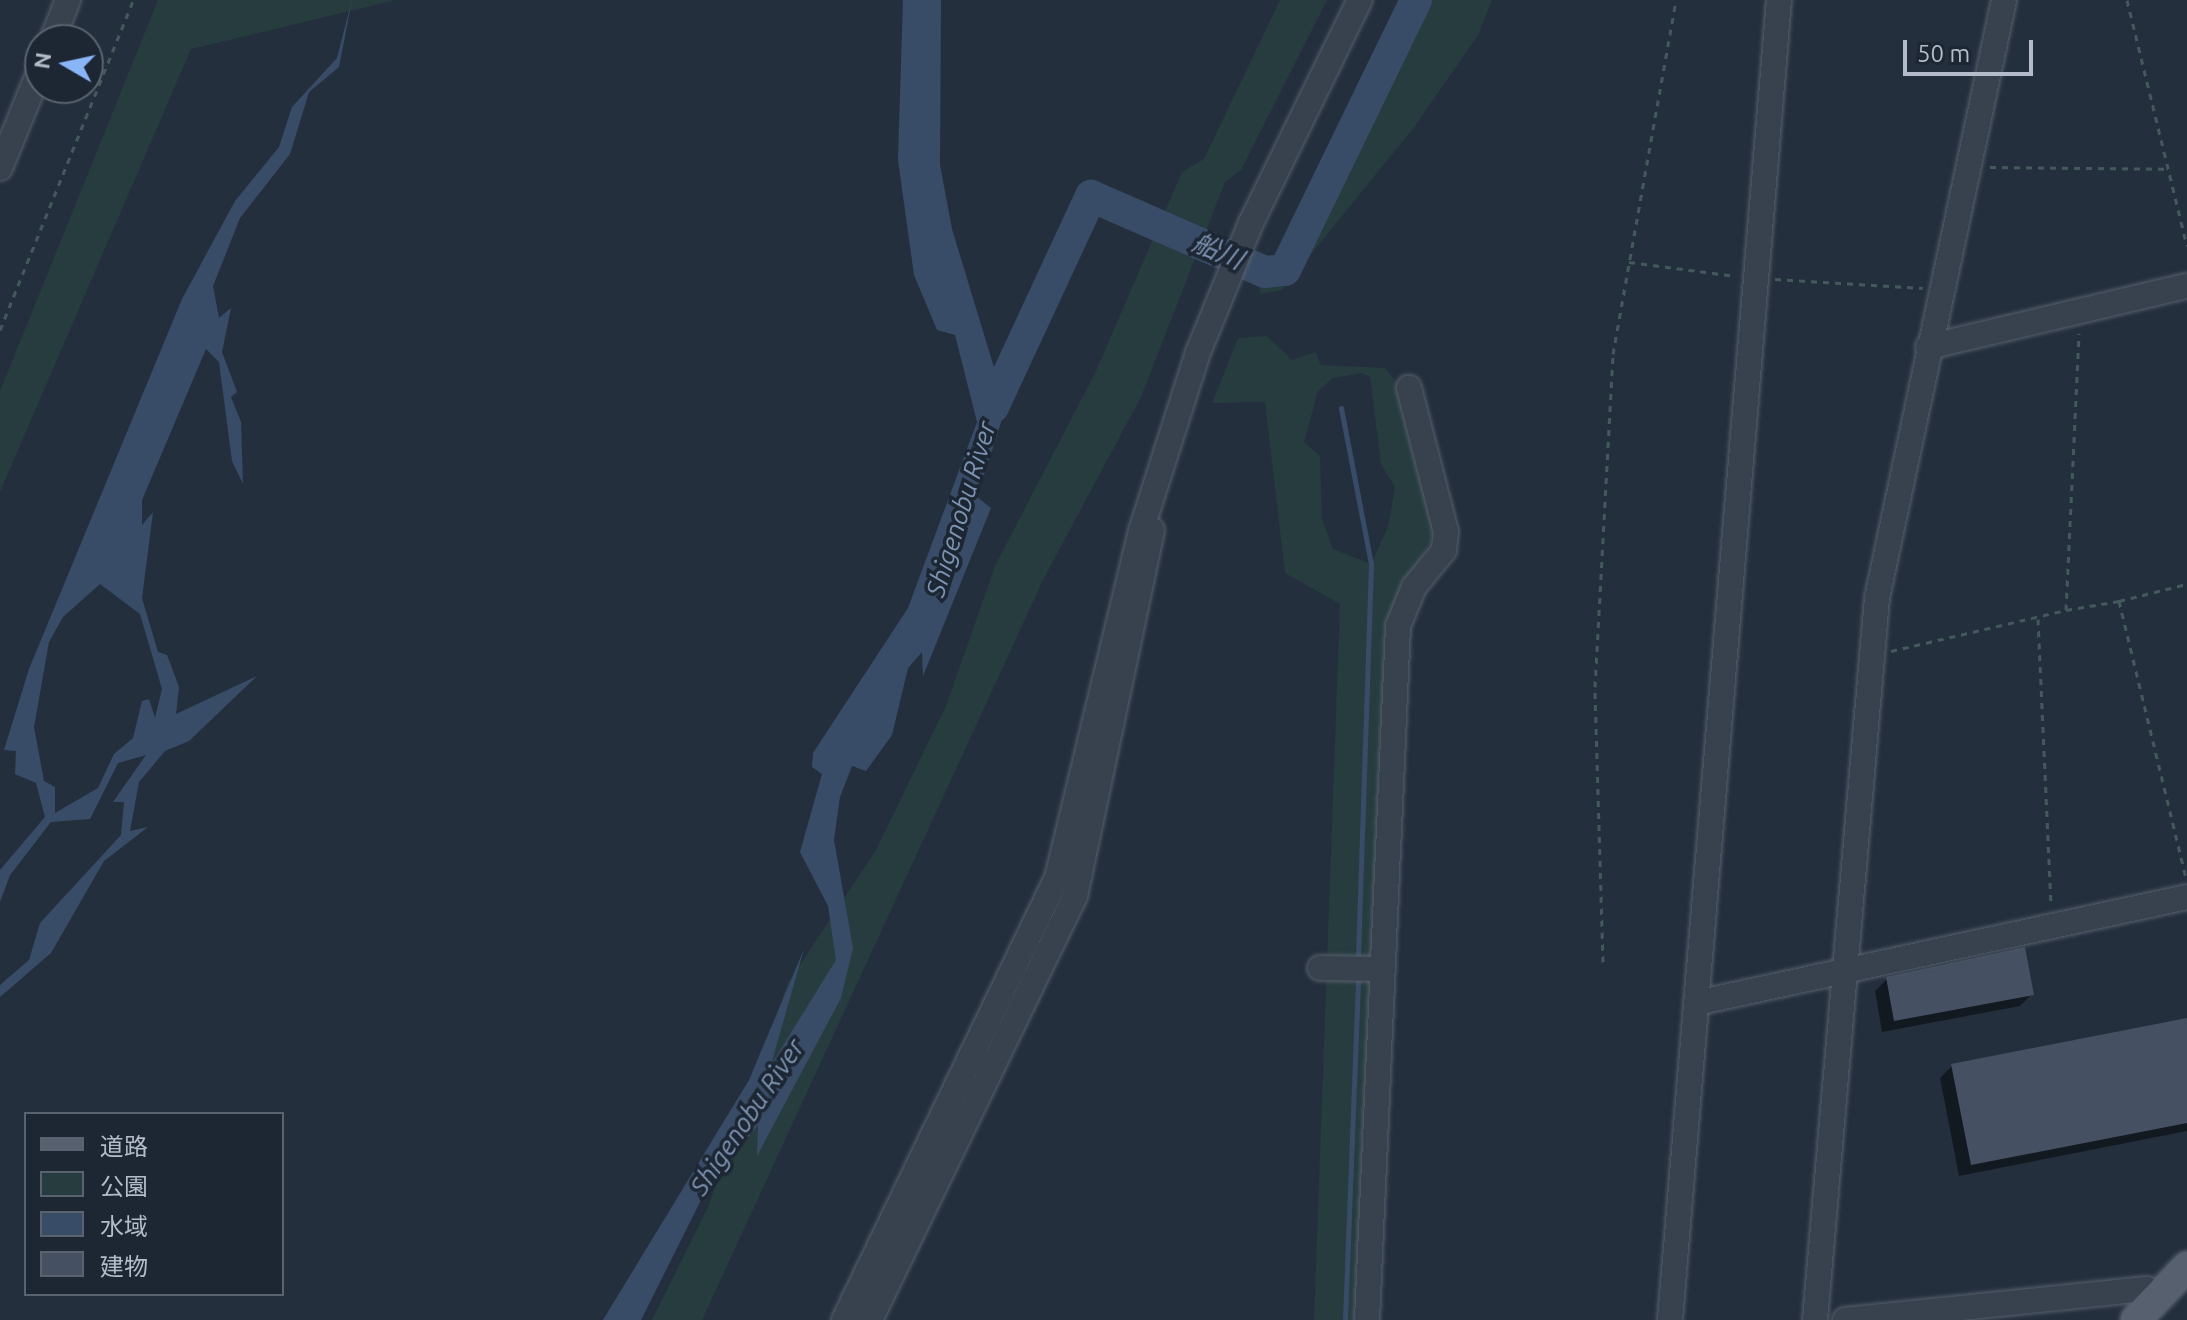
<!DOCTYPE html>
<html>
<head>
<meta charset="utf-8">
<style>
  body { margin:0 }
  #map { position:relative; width:2187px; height:1320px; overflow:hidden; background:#242f3e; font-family:Ubuntu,"Noto Sans JP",sans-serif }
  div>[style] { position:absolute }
  .green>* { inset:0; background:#263c3f }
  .water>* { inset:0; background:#394c67 }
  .shadow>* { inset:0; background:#0007 }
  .stream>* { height:5px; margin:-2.5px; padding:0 2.5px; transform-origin:2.5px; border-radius:2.5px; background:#394c67 }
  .river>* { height:32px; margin:-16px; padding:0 16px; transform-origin:16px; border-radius:16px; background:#394c67 }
  .building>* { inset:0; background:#455162 }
  .path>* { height:3px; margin-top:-1.5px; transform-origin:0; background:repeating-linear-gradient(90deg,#44595c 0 6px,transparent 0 12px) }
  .roads { filter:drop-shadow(0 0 2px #565f6c) drop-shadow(0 0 2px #565f6c) }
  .minor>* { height:24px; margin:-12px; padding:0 12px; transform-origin:12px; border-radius:12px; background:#38414e }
  .major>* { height:30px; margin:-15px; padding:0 15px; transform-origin:15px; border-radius:15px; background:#56606e }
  span { translate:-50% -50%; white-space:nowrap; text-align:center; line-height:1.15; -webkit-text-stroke:7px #1d2633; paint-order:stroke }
  .water-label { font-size:26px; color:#7c92b1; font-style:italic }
  .legend { position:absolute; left:24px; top:1112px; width:260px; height:184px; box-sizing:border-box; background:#1d2633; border:2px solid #59626f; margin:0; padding:10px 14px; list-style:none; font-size:24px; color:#b4bcc9 }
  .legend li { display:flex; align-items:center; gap:16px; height:40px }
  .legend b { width:40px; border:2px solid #59626f }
  .north { position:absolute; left:24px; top:24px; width:80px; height:80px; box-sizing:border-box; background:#1d2633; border:2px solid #59626f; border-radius:50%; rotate:279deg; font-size:22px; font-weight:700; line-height:32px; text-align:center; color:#b4bcc9 }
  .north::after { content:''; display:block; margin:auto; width:28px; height:36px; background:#8ab4f8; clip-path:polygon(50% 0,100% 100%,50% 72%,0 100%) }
  .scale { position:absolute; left:1903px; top:40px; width:130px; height:36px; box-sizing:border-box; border:4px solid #b4bcc9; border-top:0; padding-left:10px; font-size:24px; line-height:28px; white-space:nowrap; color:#b4bcc9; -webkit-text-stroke:6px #1d2633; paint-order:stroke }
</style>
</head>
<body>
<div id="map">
  <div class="green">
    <i style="clip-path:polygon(158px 0,396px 0,191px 49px,0 492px,0 391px)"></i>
    <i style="clip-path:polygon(1280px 0,1327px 0,1241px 170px,1225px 182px,1141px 397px,1044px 578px,702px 1320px,652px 1320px,708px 1207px,788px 983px,876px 850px,946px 706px,995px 566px,1095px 373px,1182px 172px,1204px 159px)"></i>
    <i style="clip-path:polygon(1423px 0,1492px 0,1478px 35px,1415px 126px,1282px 290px,1260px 294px,1259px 278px,1294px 263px)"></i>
    <i style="clip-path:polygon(evenodd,1267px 336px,1292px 360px,1315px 352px,1321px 365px,1385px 368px,1398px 384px,1434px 535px,1406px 585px,1360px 1320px,1314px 1320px,1340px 604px,1285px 573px,1265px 402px,1212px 403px,1238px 338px,1267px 336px,1362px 373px,1370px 377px,1381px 464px,1395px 487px,1388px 527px,1371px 564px,1333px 549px,1322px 519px,1320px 456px,1304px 442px,1318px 391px,1333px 378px,1362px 373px)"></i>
  </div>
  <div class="water">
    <i style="clip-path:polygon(evenodd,352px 0,339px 67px,309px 92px,290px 154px,240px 218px,213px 286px,219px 318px,231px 308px,222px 352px,237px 392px,231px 397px,241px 422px,243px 484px,232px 461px,219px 362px,206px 349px,142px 500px,142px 525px,153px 512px,142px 598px,158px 652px,167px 655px,179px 687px,176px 714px,257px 676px,189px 741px,165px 751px,139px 782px,130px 831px,148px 827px,104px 861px,51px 953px,0 997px,0 985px,29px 960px,40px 923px,121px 835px,124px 802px,113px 802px,146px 755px,118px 763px,90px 819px,51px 822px,10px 875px,0 902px,0 870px,45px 817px,36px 783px,15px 774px,16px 751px,4px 750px,29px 669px,182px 299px,235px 201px,279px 147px,292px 107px,337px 58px,352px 0,100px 584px,140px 614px,162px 689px,155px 718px,149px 699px,142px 701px,133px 738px,114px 754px,98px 788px,55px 813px,55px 787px,44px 781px,34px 727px,49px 642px,63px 617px,100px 584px)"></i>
    <i style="clip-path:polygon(903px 0,941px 0,940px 165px,952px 229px,1006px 407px,977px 497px,991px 508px,923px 676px,922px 652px,908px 668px,892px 735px,866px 771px,852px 766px,840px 797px,834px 840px,853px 948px,841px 998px,757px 1156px,758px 1125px,707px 1188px,641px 1320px,603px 1320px,749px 1080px,804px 949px,771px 1065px,836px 960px,828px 906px,800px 852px,822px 774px,812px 767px,813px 753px,908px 608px,977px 422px,955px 335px,937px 330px,914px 275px,898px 160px)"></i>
  </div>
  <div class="shadow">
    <i style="clip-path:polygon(1887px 979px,2032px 994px,2020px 1006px,1882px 1032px,1875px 991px)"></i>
    <i style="clip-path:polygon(2187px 1020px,2187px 1131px,1959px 1176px,1940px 1078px,1952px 1066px)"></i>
  </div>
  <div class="stream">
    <i style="left:1341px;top:408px;width:159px;rotate:79.1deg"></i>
    <i style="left:1371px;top:564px;width:396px;rotate:91.9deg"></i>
    <i style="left:1345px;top:1320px;width:346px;rotate:-87.8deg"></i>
  </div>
  <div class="river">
    <i style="left:993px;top:407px;width:233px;rotate:-65.1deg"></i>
    <i style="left:1091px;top:196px;width:190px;rotate:23.6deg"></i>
    <i style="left:1265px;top:272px;width:20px;rotate:-6deg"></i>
    <i style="left:1285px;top:270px;width:300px;rotate:-64.1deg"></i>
  </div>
  <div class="building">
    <i style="clip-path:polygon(2025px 947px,2034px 995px,1894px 1021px,1886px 977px)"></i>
    <i style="clip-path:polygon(2187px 1018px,2187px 1123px,1971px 1165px,1951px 1064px)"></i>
  </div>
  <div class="path">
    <i style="left:2127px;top:0;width:253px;rotate:76.3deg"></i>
    <i style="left:1990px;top:167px;width:177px;rotate:0.6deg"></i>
    <i style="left:1629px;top:262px;width:108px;rotate:7.5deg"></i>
    <i style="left:1775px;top:279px;width:148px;rotate:3.5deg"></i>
    <i style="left:0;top:330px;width:356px;rotate:-68deg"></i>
    <i style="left:2119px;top:601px;width:70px;rotate:-14deg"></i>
    <i style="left:2066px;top:610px;width:54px;rotate:-9.6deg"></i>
    <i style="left:2119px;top:601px;width:285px;rotate:76.4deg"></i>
    <i style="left:2038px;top:619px;width:286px;rotate:87.4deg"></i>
    <i style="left:1891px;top:651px;width:180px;rotate:-13.2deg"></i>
    <i style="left:2066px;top:610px;width:277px;rotate:-87.3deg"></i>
    <i style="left:1603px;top:962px;width:275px;rotate:-91.7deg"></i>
    <i style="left:1595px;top:687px;width:333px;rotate:-86.9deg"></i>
    <i style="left:1613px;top:354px;width:360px;rotate:-79.9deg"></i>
  </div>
  <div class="roads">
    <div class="minor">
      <i style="left:52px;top:40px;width:43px;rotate:-68.2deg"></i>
      <i style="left:0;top:168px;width:106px;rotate:-67.8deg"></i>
      <i style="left:1928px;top:347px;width:266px;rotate:-13.3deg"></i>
      <i style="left:1320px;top:968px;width:63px;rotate:0.9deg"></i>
      <i style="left:1696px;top:1003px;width:502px;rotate:-12.18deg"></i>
      <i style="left:844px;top:1320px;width:491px;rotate:-64.3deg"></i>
      <i style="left:1057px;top:878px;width:357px;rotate:-76.4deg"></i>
      <i style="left:1141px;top:531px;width:185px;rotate:-72.3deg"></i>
      <i style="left:1197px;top:355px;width:143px;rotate:-67.8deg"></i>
      <i style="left:1251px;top:223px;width:248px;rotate:-64deg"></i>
      <i style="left:870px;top:1320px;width:471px;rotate:-64.2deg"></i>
      <i style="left:1075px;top:896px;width:374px;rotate:-78.1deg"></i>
      <i style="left:1367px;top:1320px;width:695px;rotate:-87.44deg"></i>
      <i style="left:1398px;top:626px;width:42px;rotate:-67.7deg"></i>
      <i style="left:1414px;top:587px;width:48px;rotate:-51deg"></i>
      <i style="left:1444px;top:550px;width:18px;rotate:-84deg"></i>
      <i style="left:1446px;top:532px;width:149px;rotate:-104.4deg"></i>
      <i style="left:1670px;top:1320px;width:1324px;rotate:-85.28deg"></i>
      <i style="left:1815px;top:1320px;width:725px;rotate:-85.09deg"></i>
      <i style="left:1877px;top:598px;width:611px;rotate:-78.01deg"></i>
      <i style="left:1845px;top:1320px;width:303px;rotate:-5.9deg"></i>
      <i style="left:2146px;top:1289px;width:14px;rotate:39deg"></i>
    </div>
    <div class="major">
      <i style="left:2136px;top:1320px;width:74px;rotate:-46.1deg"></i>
    </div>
  </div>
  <div class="water-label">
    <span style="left:1218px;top:251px;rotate:23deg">船川</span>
    <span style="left:961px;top:509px;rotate:-73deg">Shigenobu River</span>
    <span style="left:747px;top:1117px;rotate:-56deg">Shigenobu River</span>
  </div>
  <ul class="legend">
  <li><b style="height:10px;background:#56606e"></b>道路</li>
  <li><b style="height:22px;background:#263c3f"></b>公園</li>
  <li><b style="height:22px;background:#394c67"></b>水域</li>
  <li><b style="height:22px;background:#455162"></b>建物</li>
  </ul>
  <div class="north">N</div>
  <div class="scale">50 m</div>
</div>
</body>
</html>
